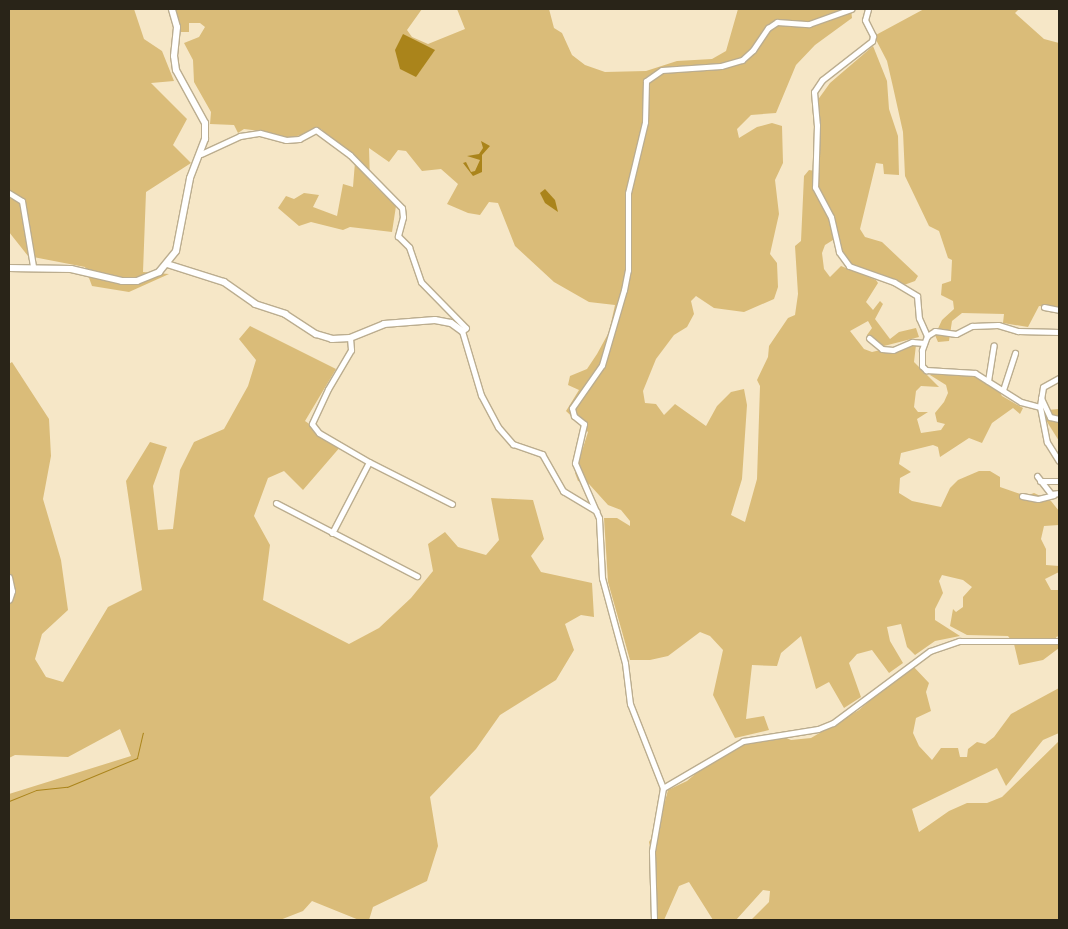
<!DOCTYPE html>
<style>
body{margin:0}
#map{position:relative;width:1068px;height:929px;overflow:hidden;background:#f6e7c7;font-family:"Asap Condensed",sans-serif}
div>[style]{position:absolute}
.green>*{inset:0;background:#dabc79}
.water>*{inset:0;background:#aa841b}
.stream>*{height:1px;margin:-0.5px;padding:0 0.5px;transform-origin:0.5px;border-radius:0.5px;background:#aa841b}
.roads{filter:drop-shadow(1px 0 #bbad8f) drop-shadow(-1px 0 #bbad8f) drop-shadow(0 1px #bbad8f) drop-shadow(0 -1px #bbad8f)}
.minor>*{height:5px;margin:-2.5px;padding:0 2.5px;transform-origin:2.5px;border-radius:2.5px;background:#fff}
.tertiary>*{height:6px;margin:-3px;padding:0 3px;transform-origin:3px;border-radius:3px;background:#fff}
span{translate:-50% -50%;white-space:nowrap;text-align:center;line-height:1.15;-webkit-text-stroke:4px #fef5e2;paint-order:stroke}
.frame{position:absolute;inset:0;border:10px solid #292418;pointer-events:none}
</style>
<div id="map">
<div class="green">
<i style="clip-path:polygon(9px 9px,134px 9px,144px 39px,162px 51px,174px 81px,151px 83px,187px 119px,173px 145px,191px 163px,146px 192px,143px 272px,169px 274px,129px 292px,92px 286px,85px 267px,28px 256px,9px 232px)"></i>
<i style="clip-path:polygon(170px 9px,422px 9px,407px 30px,412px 37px,428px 44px,465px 29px,457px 9px,549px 9px,554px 28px,562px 33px,572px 55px,585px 65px,605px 72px,646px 71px,677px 61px,712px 59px,726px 51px,738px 9px,851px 9px,852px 18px,815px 45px,796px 65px,776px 113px,751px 115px,737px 129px,739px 138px,757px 127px,772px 123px,782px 126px,783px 163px,775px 180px,779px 214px,770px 254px,777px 263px,778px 287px,774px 299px,744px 312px,714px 308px,696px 296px,691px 301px,694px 314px,687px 327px,674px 335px,656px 359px,643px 391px,645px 403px,656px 404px,664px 415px,675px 404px,706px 426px,717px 406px,731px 392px,744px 389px,747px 405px,742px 479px,731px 515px,745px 522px,757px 479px,760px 386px,757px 380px,768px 357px,769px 346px,788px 318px,795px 315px,798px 294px,795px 246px,801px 241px,804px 176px,809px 170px,815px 171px,817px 101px,830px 83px,873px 46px,887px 81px,889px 109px,898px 136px,899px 175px,884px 174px,883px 164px,876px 163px,860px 229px,865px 237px,882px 242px,918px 276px,915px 281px,904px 285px,857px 269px,838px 255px,833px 240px,825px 245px,822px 253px,824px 269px,830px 277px,841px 266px,876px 280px,878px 283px,866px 302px,873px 310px,880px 301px,883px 304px,875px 319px,890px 339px,899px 332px,916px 328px,919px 337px,884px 346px,869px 341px,867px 335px,872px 328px,868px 321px,850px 331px,864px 349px,872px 352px,910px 343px,916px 345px,914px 362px,939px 387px,921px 386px,916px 391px,914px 407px,918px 412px,928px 412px,917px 419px,921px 433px,941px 430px,945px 424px,937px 422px,935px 413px,944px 402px,948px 393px,946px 385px,930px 375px,938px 369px,976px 374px,994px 383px,1002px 396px,1023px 408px,1020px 414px,1013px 408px,992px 423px,982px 443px,969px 438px,940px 457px,938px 447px,933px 445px,901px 453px,899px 464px,911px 472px,900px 478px,899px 493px,912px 501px,941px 507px,950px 488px,958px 480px,979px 471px,990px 471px,1000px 477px,1000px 487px,1026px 496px,1034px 493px,1051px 501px,1059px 511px,1059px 525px,1044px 526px,1041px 539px,1046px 549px,1046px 565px,1059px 566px,1059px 572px,1045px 579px,1051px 590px,1059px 590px,1059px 636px,1056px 637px,1059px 648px,1043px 660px,1019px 665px,1014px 644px,1008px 636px,967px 635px,950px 626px,953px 609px,956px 612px,963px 607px,963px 597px,972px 587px,963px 580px,942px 575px,939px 581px,943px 593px,935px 609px,935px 620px,960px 636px,935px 641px,915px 655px,907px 647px,901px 624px,887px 627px,890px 641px,903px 663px,889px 673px,872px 650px,857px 654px,849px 663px,861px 697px,844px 708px,829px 682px,816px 689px,801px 636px,781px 653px,777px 666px,752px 665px,746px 719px,764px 716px,769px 730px,735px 738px,713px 695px,723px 650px,710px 636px,700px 632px,668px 656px,650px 660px,630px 660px,608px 582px,604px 518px,617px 518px,630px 526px,630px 521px,621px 510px,608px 505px,589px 484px,578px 481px,575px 473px,588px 432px,566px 411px,579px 390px,568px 385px,570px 376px,587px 369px,597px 354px,609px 332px,615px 305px,589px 302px,554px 282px,515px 246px,498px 203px,489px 202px,480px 215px,468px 213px,447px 204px,458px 184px,441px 169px,422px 171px,406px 151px,398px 150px,389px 162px,369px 148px,370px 181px,396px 206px,392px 232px,350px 227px,343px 230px,311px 222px,299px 226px,278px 208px,286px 196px,294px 199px,304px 193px,319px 195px,313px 207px,337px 216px,343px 184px,353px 187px,355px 162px,321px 129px,287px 139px,259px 131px,244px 129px,238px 133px,234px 125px,210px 124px,211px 112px,194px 82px,193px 60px,184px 43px,199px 37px,205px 27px,200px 23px,189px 23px,189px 32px,176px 32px)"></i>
<i style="clip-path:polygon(924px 9px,1019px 9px,1015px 13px,1044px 39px,1059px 43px,1059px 308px,1039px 306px,1028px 327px,1003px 323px,1004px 314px,962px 313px,952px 321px,949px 341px,938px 342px,935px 335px,942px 320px,954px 309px,953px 301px,941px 295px,942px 284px,951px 281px,952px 260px,948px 258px,939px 231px,929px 226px,905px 176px,903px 132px,893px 87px,887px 61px,874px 36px)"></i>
<i style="clip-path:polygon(250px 326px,336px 369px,305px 421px,341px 446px,303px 490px,284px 471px,268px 478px,254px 516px,270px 545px,263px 600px,349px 644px,379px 628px,411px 598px,433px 571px,428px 544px,445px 532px,458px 547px,486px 555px,499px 540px,491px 498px,533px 500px,544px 539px,531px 556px,541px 572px,592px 583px,594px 617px,581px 615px,565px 624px,574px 650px,556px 680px,500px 715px,476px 749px,430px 797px,438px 846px,427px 881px,373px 907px,369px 920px,359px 920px,312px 901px,303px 911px,280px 920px,9px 920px,9px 794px,131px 756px,120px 729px,68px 757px,15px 755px,9px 758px,9px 364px,12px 362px,49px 419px,51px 456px,43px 499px,61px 560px,68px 610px,42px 634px,35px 659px,46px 677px,63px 682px,108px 607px,142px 590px,126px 481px,150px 442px,167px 447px,153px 486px,158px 530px,173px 529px,180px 470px,194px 442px,224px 429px,248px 386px,256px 360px,239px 339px)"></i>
<i style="clip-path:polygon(1059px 409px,1059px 441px,1044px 417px,1047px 410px)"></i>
<i style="clip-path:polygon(911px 664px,929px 683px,926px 692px,931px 711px,916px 718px,913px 733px,919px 746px,932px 760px,941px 748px,958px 748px,960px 757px,967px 757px,968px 749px,977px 742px,985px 744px,994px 737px,1011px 714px,1059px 688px,1059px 733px,1043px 740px,1006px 786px,997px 768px,912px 809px,919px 832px,949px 811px,967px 803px,987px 803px,1002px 797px,1059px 741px,1059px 920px,751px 920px,769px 902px,770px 891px,763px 890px,736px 920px,713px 920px,689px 882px,679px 886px,664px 920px,651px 920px,656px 877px,649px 842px,658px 827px,668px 790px,687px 781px,713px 759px,744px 743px,782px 736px,791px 740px,811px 738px,859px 710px)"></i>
</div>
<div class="water">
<i style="clip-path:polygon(403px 34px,435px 50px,416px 77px,400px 69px,395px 50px)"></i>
<i style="clip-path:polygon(481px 141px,490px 146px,482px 155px,482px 172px,473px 176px,463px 163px,466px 162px,471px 172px,475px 171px,480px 160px,467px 156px,479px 154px,483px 148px)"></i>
<i style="clip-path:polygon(545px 189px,555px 200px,558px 212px,545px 203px,540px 193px)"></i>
</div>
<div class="stream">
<i style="left:9px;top:801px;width:29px;rotate:-22deg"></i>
<i style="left:36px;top:790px;width:31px;rotate:-6deg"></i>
<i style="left:67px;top:787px;width:76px;rotate:-22.5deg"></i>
<i style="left:137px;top:758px;width:26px;rotate:-77deg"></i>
</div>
<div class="roads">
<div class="minor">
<i style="left:868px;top:9px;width:11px;rotate:105deg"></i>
<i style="left:865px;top:20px;width:18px;rotate:63deg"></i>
<i style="left:873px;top:36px;width:5px;rotate:101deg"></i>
<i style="left:872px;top:41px;width:63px;rotate:142deg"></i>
<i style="left:822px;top:80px;width:14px;rotate:124deg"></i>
<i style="left:814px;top:92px;width:33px;rotate:85deg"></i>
<i style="left:817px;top:125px;width:62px;rotate:91.8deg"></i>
<i style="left:815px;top:187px;width:34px;rotate:62deg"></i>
<i style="left:831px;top:217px;width:36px;rotate:77deg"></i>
<i style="left:839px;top:252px;width:17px;rotate:54deg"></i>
<i style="left:849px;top:266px;width:48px;rotate:19.6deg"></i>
<i style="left:894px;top:282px;width:27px;rotate:31deg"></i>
<i style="left:917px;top:296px;width:22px;rotate:85deg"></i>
<i style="left:919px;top:318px;width:20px;rotate:66deg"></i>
<i style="left:927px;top:336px;width:15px;rotate:110deg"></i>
<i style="left:922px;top:350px;width:16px;rotate:90deg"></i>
<i style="left:922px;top:366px;width:6px;rotate:45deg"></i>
<i style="left:926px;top:370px;width:49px;rotate:3.5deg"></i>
<i style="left:975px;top:373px;width:54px;rotate:32.2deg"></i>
<i style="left:1021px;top:402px;width:20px;rotate:15deg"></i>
<i style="left:201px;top:154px;width:43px;rotate:-24.8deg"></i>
<i style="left:240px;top:136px;width:20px;rotate:-9deg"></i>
<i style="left:260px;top:133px;width:27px;rotate:15deg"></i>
<i style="left:286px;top:140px;width:13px;rotate:-4deg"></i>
<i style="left:299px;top:139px;width:19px;rotate:-28deg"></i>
<i style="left:316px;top:130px;width:42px;rotate:36.3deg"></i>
<i style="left:350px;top:155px;width:74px;rotate:45.5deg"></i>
<i style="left:402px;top:208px;width:9px;rotate:84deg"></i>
<i style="left:403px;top:217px;width:20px;rotate:105deg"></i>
<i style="left:398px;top:236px;width:16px;rotate:45deg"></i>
<i style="left:409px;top:247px;width:37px;rotate:71deg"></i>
<i style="left:421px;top:282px;width:64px;rotate:45.6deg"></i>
<i style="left:466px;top:328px;width:5px;rotate:143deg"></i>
<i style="left:462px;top:331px;width:67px;rotate:73.5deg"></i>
<i style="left:481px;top:395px;width:36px;rotate:62deg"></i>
<i style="left:498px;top:427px;width:23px;rotate:49deg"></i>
<i style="left:513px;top:444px;width:31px;rotate:19deg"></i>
<i style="left:542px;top:454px;width:43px;rotate:60.4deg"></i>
<i style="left:563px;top:491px;width:39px;rotate:31deg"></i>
<i style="left:9px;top:193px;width:15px;rotate:32deg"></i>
<i style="left:22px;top:201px;width:66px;rotate:80.4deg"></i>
<i style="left:1044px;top:307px;width:15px;rotate:11deg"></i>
<i style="left:927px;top:336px;width:9px;rotate:-32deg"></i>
<i style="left:935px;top:331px;width:21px;rotate:8deg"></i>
<i style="left:956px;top:334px;width:18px;rotate:-27deg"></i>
<i style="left:972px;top:326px;width:26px;rotate:-2deg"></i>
<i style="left:998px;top:325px;width:21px;rotate:17deg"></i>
<i style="left:1018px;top:331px;width:41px;rotate:1.4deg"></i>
<i style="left:350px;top:338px;width:12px;rotate:85deg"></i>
<i style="left:351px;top:350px;width:45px;rotate:120.5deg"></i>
<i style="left:328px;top:389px;width:38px;rotate:115deg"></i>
<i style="left:312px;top:424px;width:11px;rotate:52deg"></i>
<i style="left:319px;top:433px;width:58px;rotate:30.1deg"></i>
<i style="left:369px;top:462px;width:93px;rotate:26.8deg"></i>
<i style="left:869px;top:338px;width:17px;rotate:40deg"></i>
<i style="left:882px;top:349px;width:11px;rotate:5deg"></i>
<i style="left:893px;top:350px;width:21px;rotate:-23deg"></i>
<i style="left:912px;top:342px;width:12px;rotate:5deg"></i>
<i style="left:1059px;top:378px;width:18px;rotate:151deg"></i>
<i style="left:1043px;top:387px;width:20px;rotate:99deg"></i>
<i style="left:1040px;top:407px;width:36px;rotate:79deg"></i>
<i style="left:1047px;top:442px;width:22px;rotate:58deg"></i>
<i style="left:988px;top:381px;width:36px;rotate:-81deg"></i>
<i style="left:1003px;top:390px;width:39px;rotate:-72deg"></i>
<i style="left:1041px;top:398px;width:21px;rotate:65deg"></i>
<i style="left:1050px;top:417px;width:9px;rotate:13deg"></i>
<i style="left:1037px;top:476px;width:23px;rotate:52deg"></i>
<i style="left:1051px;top:494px;width:8px;rotate:-7deg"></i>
<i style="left:1040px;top:481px;width:19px"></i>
<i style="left:1022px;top:496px;width:16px;rotate:11deg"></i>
<i style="left:1038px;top:499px;width:16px;rotate:-14deg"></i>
<i style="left:276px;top:503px;width:159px;rotate:27.4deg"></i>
<i style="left:332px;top:533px;width:80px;rotate:-62.5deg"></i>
<i style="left:9px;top:577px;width:14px;rotate:78deg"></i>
<i style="left:12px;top:591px;width:9px;rotate:108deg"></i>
<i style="left:663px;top:788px;width:93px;rotate:-30.4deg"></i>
<i style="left:743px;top:741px;width:76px;rotate:-9.1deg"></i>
<i style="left:818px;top:729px;width:16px;rotate:-22deg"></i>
<i style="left:833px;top:723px;width:121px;rotate:-36.6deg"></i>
<i style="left:930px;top:651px;width:31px;rotate:-19deg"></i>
<i style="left:959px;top:641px;width:100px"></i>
<i style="left:654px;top:920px;width:69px;rotate:-91.7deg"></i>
<i style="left:652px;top:851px;width:64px;rotate:-80.1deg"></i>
<i style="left:663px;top:788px;width:90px;rotate:-111.4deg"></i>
<i style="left:630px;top:704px;width:41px;rotate:-97deg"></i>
<i style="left:625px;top:663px;width:88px;rotate:-105.1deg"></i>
<i style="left:602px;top:578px;width:60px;rotate:-92.9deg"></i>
<i style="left:599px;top:518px;width:60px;rotate:-113.6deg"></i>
<i style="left:575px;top:463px;width:40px;rotate:-77deg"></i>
<i style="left:584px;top:424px;width:13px;rotate:-141deg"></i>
<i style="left:574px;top:416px;width:8px;rotate:-104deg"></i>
<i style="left:572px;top:408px;width:52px;rotate:-55.1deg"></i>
<i style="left:602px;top:365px;width:78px;rotate:-73.7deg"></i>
<i style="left:624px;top:290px;width:20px;rotate:-79deg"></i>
<i style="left:628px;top:270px;width:77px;rotate:-90deg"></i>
<i style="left:628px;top:193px;width:73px;rotate:-76.5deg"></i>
<i style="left:645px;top:122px;width:41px;rotate:-88.6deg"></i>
<i style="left:646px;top:81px;width:19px;rotate:-35deg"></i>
<i style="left:662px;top:70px;width:59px;rotate:-3.9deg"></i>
<i style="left:721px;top:66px;width:22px;rotate:-16deg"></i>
<i style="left:742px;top:60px;width:15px;rotate:-42deg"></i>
<i style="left:753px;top:50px;width:27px;rotate:-56deg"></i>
<i style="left:768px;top:28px;width:11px;rotate:-34deg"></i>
<i style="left:777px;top:22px;width:32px;rotate:4deg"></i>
<i style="left:809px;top:24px;width:45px;rotate:-19.7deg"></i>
</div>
<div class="tertiary">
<i style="left:167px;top:264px;width:60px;rotate:17.5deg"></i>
<i style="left:224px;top:282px;width:38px;rotate:35deg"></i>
<i style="left:255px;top:304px;width:32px;rotate:18deg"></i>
<i style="left:285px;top:314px;width:37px;rotate:33deg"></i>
<i style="left:316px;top:334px;width:17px;rotate:17deg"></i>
<i style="left:332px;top:339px;width:18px;rotate:-3deg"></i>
<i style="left:350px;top:338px;width:37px;rotate:-22deg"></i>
<i style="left:384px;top:324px;width:51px;rotate:-4.5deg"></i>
<i style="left:435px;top:320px;width:16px;rotate:11deg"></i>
<i style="left:451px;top:323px;width:14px;rotate:36deg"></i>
<i style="left:9px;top:268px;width:62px;rotate:0.9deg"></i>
<i style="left:71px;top:269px;width:52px;rotate:13.2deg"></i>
<i style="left:122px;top:281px;width:15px"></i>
<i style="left:137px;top:281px;width:24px;rotate:-22deg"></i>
<i style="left:159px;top:272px;width:27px;rotate:-51deg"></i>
<i style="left:176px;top:251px;width:74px;rotate:-79.1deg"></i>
<i style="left:190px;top:178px;width:42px;rotate:-69deg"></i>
<i style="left:205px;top:139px;width:16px;rotate:-90deg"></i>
<i style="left:205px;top:123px;width:60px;rotate:-118.7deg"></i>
<i style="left:176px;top:70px;width:14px;rotate:-98deg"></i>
<i style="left:174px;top:56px;width:29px;rotate:-84deg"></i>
<i style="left:177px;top:27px;width:19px;rotate:-106deg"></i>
</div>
</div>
<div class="frame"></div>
</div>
